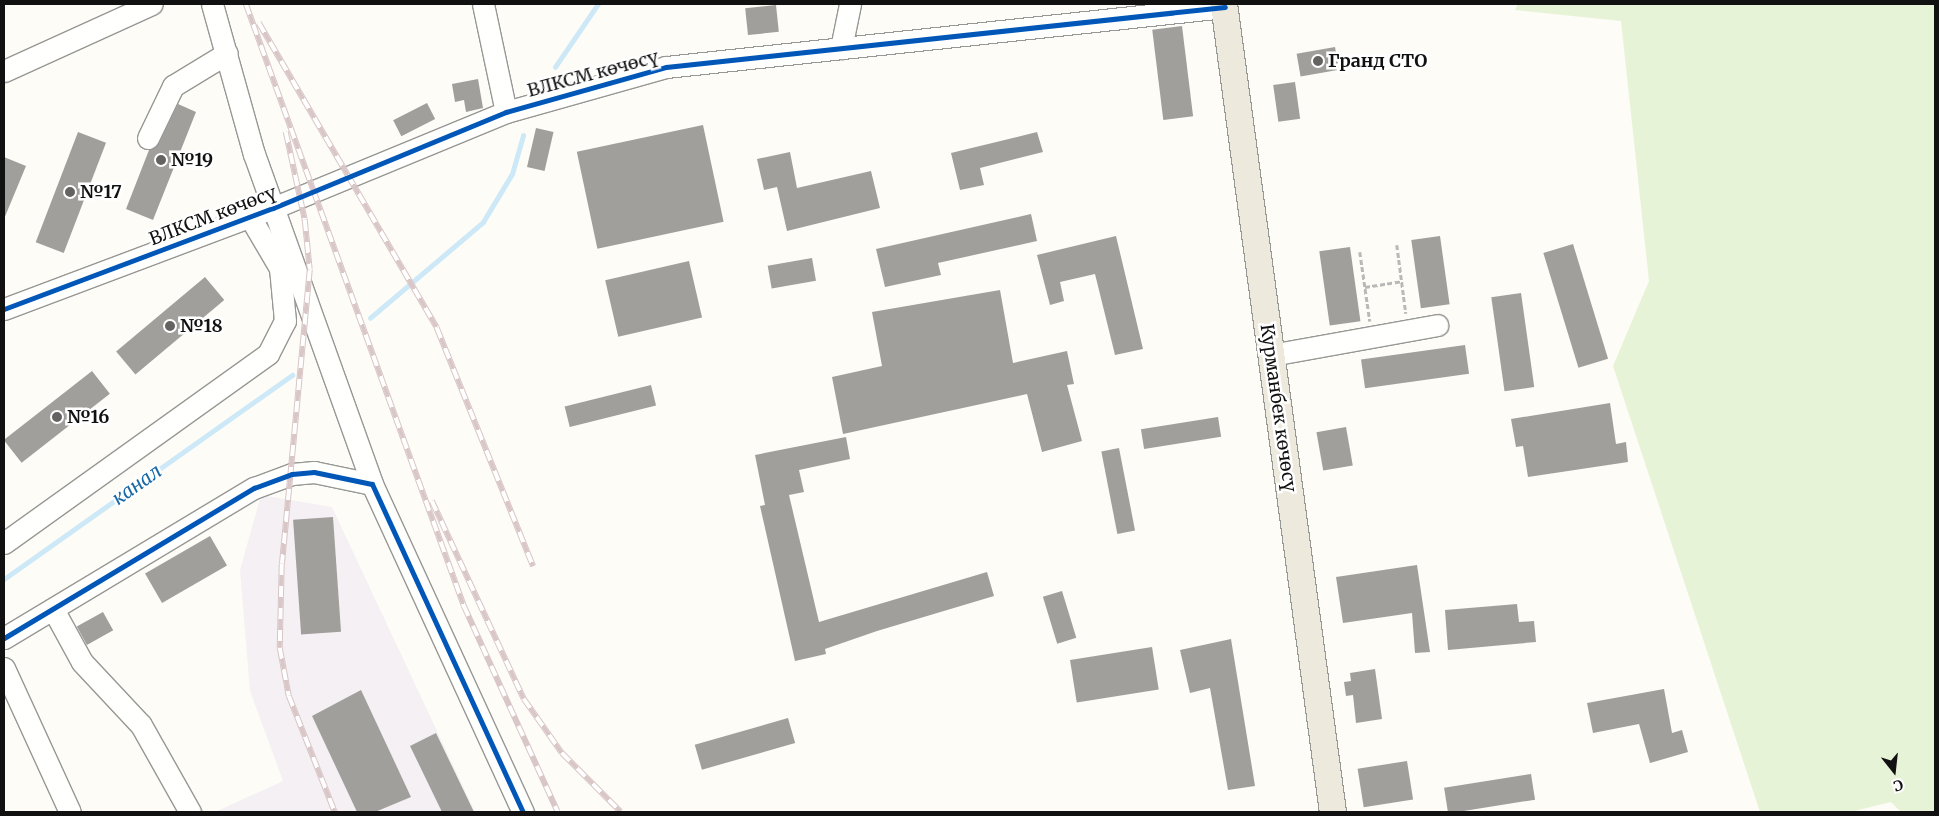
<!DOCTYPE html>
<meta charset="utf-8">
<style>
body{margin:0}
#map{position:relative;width:1939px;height:816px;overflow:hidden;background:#fdfcf7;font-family:Merriweather,serif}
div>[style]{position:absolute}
.industrial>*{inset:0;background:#f5f0f3}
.green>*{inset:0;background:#e7f3d7}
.stream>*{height:4.5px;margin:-2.25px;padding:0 2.25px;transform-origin:2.25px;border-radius:2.25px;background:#cde8f7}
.building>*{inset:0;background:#a19f9c;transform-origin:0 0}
.path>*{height:2.5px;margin-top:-1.25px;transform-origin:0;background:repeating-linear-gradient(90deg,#b9b9b8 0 5px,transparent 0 7.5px)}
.roads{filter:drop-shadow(1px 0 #979795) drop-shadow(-1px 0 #979795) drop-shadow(0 1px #979795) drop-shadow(0 -1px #979795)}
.minor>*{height:21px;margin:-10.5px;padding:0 10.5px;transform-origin:10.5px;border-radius:10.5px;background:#fffffe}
.major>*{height:26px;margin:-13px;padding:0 13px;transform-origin:13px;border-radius:13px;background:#ede9dc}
.rail>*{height:5.5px;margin-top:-2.75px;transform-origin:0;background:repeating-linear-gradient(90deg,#fff 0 11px,#d9c6c7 0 22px);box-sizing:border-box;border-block:1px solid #d9c6c7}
.cycleway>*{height:5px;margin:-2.5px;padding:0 2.5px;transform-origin:2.5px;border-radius:2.5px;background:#0057b8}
.dots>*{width:14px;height:14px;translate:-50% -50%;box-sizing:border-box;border:2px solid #fff;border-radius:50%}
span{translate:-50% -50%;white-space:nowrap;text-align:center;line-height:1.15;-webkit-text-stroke:5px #fff;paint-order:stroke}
.poi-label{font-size:18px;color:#111;font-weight:700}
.left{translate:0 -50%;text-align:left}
.street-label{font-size:18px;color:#111}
.water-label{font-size:19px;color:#1768a6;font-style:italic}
.frame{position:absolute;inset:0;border:5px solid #111;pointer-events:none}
.north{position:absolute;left:1869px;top:746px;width:50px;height:50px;-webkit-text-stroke:4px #fff;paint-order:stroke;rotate:164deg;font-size:14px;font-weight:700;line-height:20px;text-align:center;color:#111}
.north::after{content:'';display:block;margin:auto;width:18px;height:22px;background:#111;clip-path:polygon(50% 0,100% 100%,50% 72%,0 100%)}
</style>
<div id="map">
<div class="industrial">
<i style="clip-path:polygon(261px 495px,332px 507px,475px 812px,215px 812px,283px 781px,250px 691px,240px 570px)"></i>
</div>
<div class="green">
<i style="clip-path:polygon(1518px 4px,1935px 4px,1935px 812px,1901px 812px,1891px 802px,1850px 812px,1760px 812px,1613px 366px,1649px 281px,1621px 21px,1515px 10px)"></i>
</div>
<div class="stream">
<i style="left:555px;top:67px;width:76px;rotate:-55.7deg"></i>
<i style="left:370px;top:318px;width:148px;rotate:-40.3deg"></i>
<i style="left:483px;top:222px;width:56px;rotate:-58.9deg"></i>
<i style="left:512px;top:174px;width:40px;rotate:-74deg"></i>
<i style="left:4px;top:579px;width:353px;rotate:-35.3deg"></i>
</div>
<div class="building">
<i style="left:776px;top:5px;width:27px;height:31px;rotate:84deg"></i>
<i style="left:1182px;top:26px;width:91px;height:30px;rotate:83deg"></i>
<i style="left:1335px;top:47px;width:23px;height:39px;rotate:80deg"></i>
<i style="clip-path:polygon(478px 79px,483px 108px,466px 112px,464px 100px,455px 102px,452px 84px)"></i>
<i style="left:1295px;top:82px;width:37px;height:22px;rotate:82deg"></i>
<i style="left:427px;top:103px;width:18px;height:38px;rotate:63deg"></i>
<i style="clip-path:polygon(178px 104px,196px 112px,153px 220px,126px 209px,149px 150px,159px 143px)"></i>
<i style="left:703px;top:125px;width:99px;height:129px;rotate:78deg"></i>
<i style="left:536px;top:128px;width:18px;height:40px;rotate:13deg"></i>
<i style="left:78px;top:132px;width:30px;height:118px;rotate:21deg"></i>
<i style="clip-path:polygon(1037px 132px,1043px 152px,980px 168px,984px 185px,960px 190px,951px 153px)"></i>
<i style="clip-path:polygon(790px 152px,797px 188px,871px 171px,880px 208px,787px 231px,777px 187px,764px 190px,757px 159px)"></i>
<i style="clip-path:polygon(4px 157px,26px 166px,4px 219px)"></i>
<i style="clip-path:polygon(1031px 214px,1037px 241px,938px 263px,941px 275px,885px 287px,876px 249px)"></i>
<i style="clip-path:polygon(1116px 236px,1143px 349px,1115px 355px,1095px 274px,1060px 282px,1064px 301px,1050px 305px,1037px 255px)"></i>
<i style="left:1440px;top:236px;width:69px;height:29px;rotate:82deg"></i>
<i style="left:1573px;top:244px;width:120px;height:31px;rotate:73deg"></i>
<i style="left:1350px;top:247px;width:75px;height:31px;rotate:82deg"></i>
<i style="left:812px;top:258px;width:23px;height:45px;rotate:80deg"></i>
<i style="left:689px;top:261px;width:58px;height:86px;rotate:77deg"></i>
<i style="left:205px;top:277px;width:30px;height:116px;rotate:50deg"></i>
<i style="clip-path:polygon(1000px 290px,1013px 363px,1067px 351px,1074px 384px,1067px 385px,1082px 441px,1042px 452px,1027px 394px,843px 434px,832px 377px,882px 366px,872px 312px)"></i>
<i style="left:1521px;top:293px;width:95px;height:30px;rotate:82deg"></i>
<i style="left:1465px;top:345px;width:29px;height:105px;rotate:82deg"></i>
<i style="left:92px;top:371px;width:29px;height:112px;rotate:52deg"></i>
<i style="left:651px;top:385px;width:21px;height:89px;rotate:76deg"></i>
<i style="clip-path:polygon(1610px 403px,1616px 444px,1626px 442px,1628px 462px,1528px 477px,1523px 446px,1516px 447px,1511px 419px)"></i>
<i style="left:1218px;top:417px;width:20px;height:78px;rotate:81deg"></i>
<i style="left:1346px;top:427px;width:39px;height:30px;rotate:80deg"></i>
<i style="clip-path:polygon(846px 437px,850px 459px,799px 470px,804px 492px,789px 495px,819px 622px,987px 572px,994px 596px,877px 631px,825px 649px,826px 654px,795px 661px,760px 506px,765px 505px,755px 455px)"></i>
<i style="left:1119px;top:448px;width:84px;height:18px;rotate:79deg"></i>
<i style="left:333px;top:517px;width:115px;height:40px;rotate:86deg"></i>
<i style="left:210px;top:536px;width:34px;height:75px;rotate:60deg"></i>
<i style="clip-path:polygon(1417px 565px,1430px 652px,1415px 653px,1412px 613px,1343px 623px,1336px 577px)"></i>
<i style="left:1062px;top:591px;width:49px;height:20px;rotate:73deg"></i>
<i style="clip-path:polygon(1517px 604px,1519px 622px,1534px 621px,1536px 642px,1448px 650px,1445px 610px)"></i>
<i style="left:103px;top:612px;width:21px;height:30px;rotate:61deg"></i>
<i style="clip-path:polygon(1231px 639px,1255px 786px,1228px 790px,1210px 688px,1190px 693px,1180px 650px)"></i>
<i style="left:1152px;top:647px;width:43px;height:83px;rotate:81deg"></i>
<i style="clip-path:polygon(1375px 669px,1382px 719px,1356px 723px,1353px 695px,1346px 696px,1344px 682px,1351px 681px,1350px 673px)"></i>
<i style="clip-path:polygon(1664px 689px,1672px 733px,1682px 730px,1688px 752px,1650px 763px,1639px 724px,1593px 733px,1587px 703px)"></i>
<i style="clip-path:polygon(361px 690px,411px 797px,375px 812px,357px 812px,312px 716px)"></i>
<i style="left:788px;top:718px;width:26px;height:97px;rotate:74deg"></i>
<i style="clip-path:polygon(436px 733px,474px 812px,442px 812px,410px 746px)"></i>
<i style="left:1407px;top:761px;width:39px;height:50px;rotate:81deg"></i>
<i style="left:1531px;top:774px;width:26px;height:88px;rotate:81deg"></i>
</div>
<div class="path">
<i style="left:1397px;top:245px;width:69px;rotate:82.5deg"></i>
<i style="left:1360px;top:252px;width:70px;rotate:81.8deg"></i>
<i style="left:1365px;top:287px;width:37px;rotate:-9deg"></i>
</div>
<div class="roads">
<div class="minor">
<i style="left:212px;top:4px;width:156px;rotate:74.4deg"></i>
<i style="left:254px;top:154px;width:350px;rotate:70.3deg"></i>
<i style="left:483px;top:4px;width:110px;rotate:78deg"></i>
<i style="left:841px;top:48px;width:45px;rotate:-78.4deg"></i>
<i style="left:4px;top:71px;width:162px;rotate:-24.4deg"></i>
<i style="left:148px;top:138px;width:58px;rotate:-64.3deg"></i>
<i style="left:173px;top:86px;width:63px;rotate:-31.4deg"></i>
<i style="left:4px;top:309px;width:287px;rotate:-20.6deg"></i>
<i style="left:273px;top:208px;width:252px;rotate:-22.4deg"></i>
<i style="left:506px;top:112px;width:166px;rotate:-15.7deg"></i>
<i style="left:666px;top:67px;width:562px;rotate:-6.13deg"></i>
<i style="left:1271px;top:355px;width:169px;rotate:-10.2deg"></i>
<i style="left:4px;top:543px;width:325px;rotate:-35.6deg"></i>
<i style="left:268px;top:354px;width:37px;rotate:-63deg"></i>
<i style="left:285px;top:321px;width:53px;rotate:-95.4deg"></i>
<i style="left:280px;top:268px;width:59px;rotate:-120.5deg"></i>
<i style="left:53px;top:609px;width:60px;rotate:61.3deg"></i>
<i style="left:82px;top:662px;width:86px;rotate:46.9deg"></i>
<i style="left:141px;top:725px;width:100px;rotate:60.6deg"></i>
<i style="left:4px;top:638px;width:292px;rotate:-31deg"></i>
<i style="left:254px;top:488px;width:40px;rotate:-20.2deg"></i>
<i style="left:292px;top:474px;width:22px;rotate:-5deg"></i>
<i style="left:314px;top:472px;width:59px;rotate:11.7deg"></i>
<i style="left:372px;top:484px;width:361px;rotate:65.3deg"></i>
<i style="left:4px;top:668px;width:158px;rotate:65.4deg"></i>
</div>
<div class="major">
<i style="left:1224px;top:4px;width:815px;rotate:82.32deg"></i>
</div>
</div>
<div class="rail">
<i style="left:246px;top:4px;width:640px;rotate:70.09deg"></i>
<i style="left:464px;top:606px;width:226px;rotate:65.5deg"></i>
<i style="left:259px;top:23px;width:353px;rotate:59.7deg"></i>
<i style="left:437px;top:328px;width:257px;rotate:68deg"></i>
<i style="left:286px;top:132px;width:90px;rotate:77.8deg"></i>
<i style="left:305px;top:220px;width:50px;rotate:84.3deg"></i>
<i style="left:310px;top:270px;width:295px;rotate:95.4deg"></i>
<i style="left:282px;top:564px;width:84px;rotate:91.4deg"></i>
<i style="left:280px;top:648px;width:49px;rotate:79.4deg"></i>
<i style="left:289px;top:696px;width:125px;rotate:68.4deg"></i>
<i style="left:432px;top:501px;width:218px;rotate:65.1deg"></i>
<i style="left:524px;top:699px;width:66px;rotate:54.9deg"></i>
<i style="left:562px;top:753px;width:83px;rotate:45deg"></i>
</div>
<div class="cycleway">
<i style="left:4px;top:309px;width:287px;rotate:-20.6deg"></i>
<i style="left:273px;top:208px;width:252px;rotate:-22.4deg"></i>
<i style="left:506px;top:112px;width:166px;rotate:-15.7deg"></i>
<i style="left:666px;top:67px;width:562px;rotate:-6.13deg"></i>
<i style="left:4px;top:638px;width:292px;rotate:-31deg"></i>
<i style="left:254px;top:488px;width:40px;rotate:-20.2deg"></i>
<i style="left:292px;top:474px;width:22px;rotate:-5deg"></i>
<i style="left:314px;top:472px;width:59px;rotate:11.7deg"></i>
<i style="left:372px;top:484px;width:361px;rotate:65.3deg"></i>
</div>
<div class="dots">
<i style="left:1318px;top:61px;background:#646362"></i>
<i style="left:161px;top:160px;background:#646362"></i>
<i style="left:70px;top:192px;background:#646362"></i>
<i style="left:170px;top:326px;background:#646362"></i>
<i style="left:57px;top:417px;background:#646362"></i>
</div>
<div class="poi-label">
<span class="left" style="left:1328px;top:61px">Гранд СТО</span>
<span class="left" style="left:171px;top:160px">№19</span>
<span class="left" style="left:80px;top:192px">№17</span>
<span class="left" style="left:180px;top:326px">№18</span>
<span class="left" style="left:67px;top:417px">№16</span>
</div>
<div class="street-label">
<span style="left:593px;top:74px;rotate:-15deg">ВЛКСМ көчөсү</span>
<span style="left:213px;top:216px;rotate:-21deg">ВЛКСМ көчөсү</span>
<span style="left:1278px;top:408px;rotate:82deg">Курманбек көчөсү</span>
</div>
<div class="water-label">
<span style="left:137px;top:485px;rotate:-35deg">канал</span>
</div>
<div class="frame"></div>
<div class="north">С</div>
</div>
